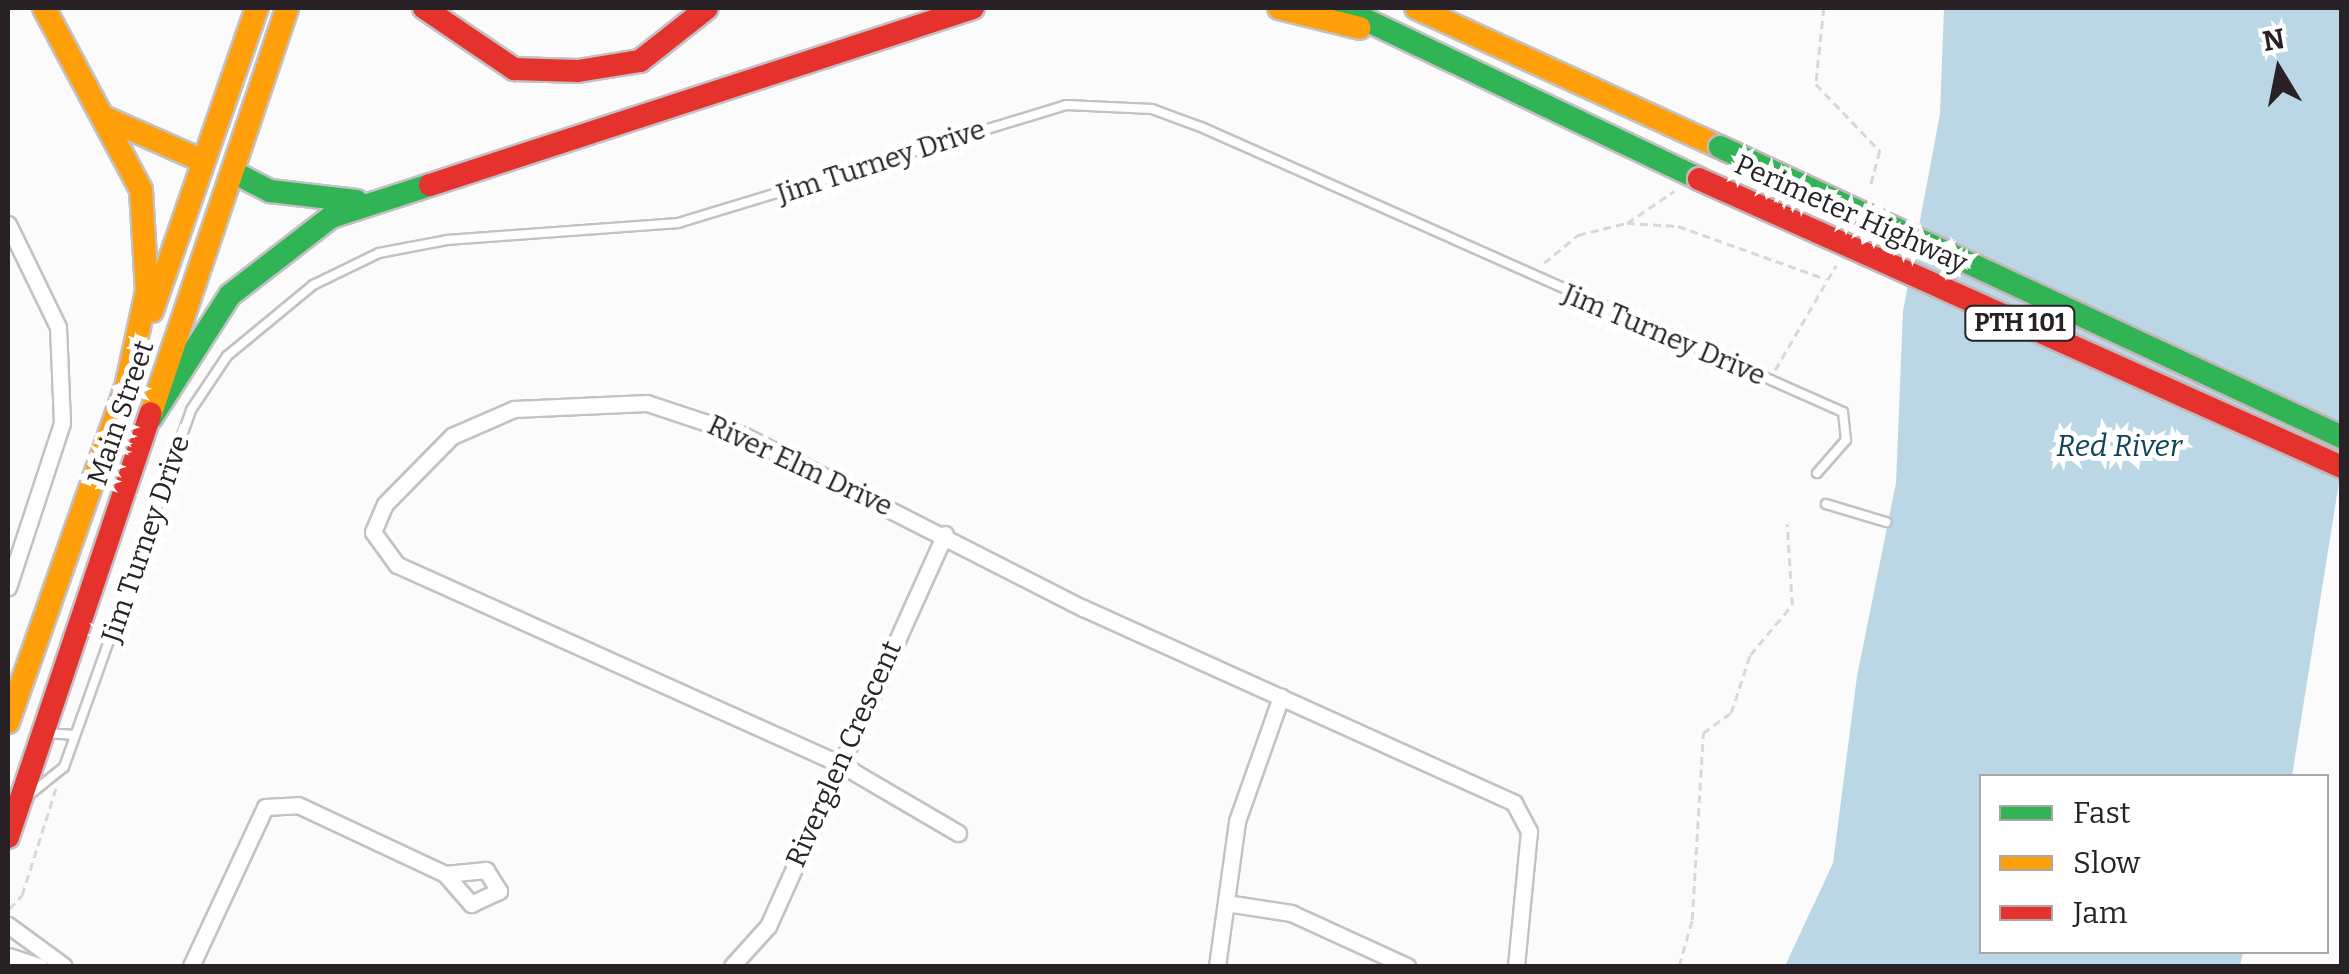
<!DOCTYPE html>
<style>
body{margin:0}
#map{position:relative;width:2349px;height:974px;overflow:hidden;background:#fcfbfc;font-family:Bitter,serif}
div>[style]{position:absolute}
.water>*{inset:0;background:#bbd7e5}
.path>*{height:2.5px;margin-top:-1.25px;transform-origin:0;background:repeating-linear-gradient(90deg,#d8d8d8 0 8px,transparent 0 13px)}
.roads{filter:drop-shadow(2px 0 #c4c1c4) drop-shadow(-2px 0 #c4c1c4) drop-shadow(0 2px #c4c1c4) drop-shadow(0 -2px #c4c1c4)}
.lane>*{height:8px;margin:-4px;padding:0 4px;transform-origin:4px;border-radius:4px;background:#fffeff}
.street>*{height:15px;margin:-7.5px;padding:0 7.5px;transform-origin:7.5px;border-radius:7.5px;background:#fffeff}
.fast>*{height:22px;margin:-11px;padding:0 11px;transform-origin:11px;border-radius:11px;background:#30b455}
.slow>*{height:22px;margin:-11px;padding:0 11px;transform-origin:11px;border-radius:11px;background:#ff9f0a}
.jam>*{height:22px;margin:-11px;padding:0 11px;transform-origin:11px;border-radius:11px;background:#e5322d}
.bridges{filter:drop-shadow(2px 0 #c4b5b9) drop-shadow(-2px 0 #c4b5b9) drop-shadow(0 2px #c4b5b9) drop-shadow(0 -2px #c4b5b9)}
.fast-bridge>*{height:22px;margin:-11px;padding:0 11px;transform-origin:11px;border-radius:11px;background:#30b455}
.jam-bridge>*{height:22px;margin:-11px;padding:0 11px;transform-origin:11px;border-radius:11px;background:#e5322d}
span{translate:-50% -50%;white-space:nowrap;text-align:center;line-height:1.15;-webkit-text-stroke:10px #fff;paint-order:stroke}
.shield-label span{padding:2px 8px;background:#fff;border:2px solid;border-radius:8px;-webkit-text-stroke-width:0}
.shield-label{font-size:25px;color:#282227;font-weight:700}
.street-label{font-size:28px;color:#282227}
.water-label{font-size:30px;color:#0e4359;font-style:italic}
.frame{position:absolute;inset:0;border:10px solid #282227;pointer-events:none}
.legend{position:absolute;left:1979px;top:774px;width:350px;height:180px;box-sizing:border-box;background:#fff;border:2px solid #a9a7a9;margin:0;padding:12px 18px;list-style:none;font-size:30px;color:#282227}
.legend li{display:flex;align-items:center;gap:20px;height:50px}
.legend b{width:50px;border:2px solid #a9a7a9}
.north{position:absolute;left:2229px;top:20px;width:100px;height:100px;-webkit-text-stroke:8px #fff;paint-order:stroke;rotate:350deg;font-size:28px;font-weight:700;line-height:40px;text-align:center;color:#282227}
.north::after{content:'';display:block;margin:auto;width:35px;height:45px;background:#282227;clip-path:polygon(50% 0,100% 100%,50% 72%,0 100%)}
</style>
<div id="map">
<div class="water">
<i style="clip-path:polygon(1944px 8px,2341px 8px,2341px 470px,2292px 776px,1982px 776px,1982px 952px,2243px 952px,2240px 966px,1785px 966px,1833px 863px,1857px 676px,1896px 483px,1903px 311px,1940px 114px)"></i>
</div>
<div class="path">
<i style="left:1824px;top:8px;width:76px;rotate:96deg"></i>
<i style="left:1816px;top:84px;width:93px;rotate:46.3deg"></i>
<i style="left:1880px;top:151px;width:39px;rotate:105deg"></i>
<i style="left:1627px;top:223px;width:51px;rotate:3.4deg"></i>
<i style="left:1678px;top:226px;width:157px;rotate:19.7deg"></i>
<i style="left:1544px;top:263px;width:44px;rotate:-39.5deg"></i>
<i style="left:1578px;top:235px;width:50px;rotate:-13.8deg"></i>
<i style="left:1627px;top:223px;width:57px;rotate:-34.2deg"></i>
<i style="left:1775px;top:370px;width:121px;rotate:-59.8deg"></i>
<i style="left:9px;top:909px;width:19px;rotate:-47deg"></i>
<i style="left:22px;top:895px;width:112px;rotate:-72.4deg"></i>
<i style="left:1679px;top:966px;width:48px;rotate:-74.2deg"></i>
<i style="left:1692px;top:920px;width:187px;rotate:-86.6deg"></i>
<i style="left:1703px;top:733px;width:34px;rotate:-36deg"></i>
<i style="left:1731px;top:713px;width:61px;rotate:-71.9deg"></i>
<i style="left:1750px;top:655px;width:65px;rotate:-50deg"></i>
<i style="left:1792px;top:605px;width:81px;rotate:-93.5deg"></i>
</div>
<div class="roads">
<div class="lane">
<i style="left:1826px;top:504px;width:63px;rotate:16.7deg"></i>
<i style="left:46px;top:733px;width:29px;rotate:4deg"></i>
<i style="left:28px;top:796px;width:46px;rotate:-38.9deg"></i>
<i style="left:64px;top:767px;width:379px;rotate:-70.4deg"></i>
<i style="left:191px;top:410px;width:65px;rotate:-56.3deg"></i>
<i style="left:227px;top:356px;width:112px;rotate:-39.5deg"></i>
<i style="left:313px;top:285px;width:73px;rotate:-25.9deg"></i>
<i style="left:379px;top:253px;width:69px;rotate:-10.8deg"></i>
<i style="left:447px;top:240px;width:232px;rotate:-4.2deg"></i>
<i style="left:678px;top:223px;width:406px;rotate:-16.9deg"></i>
<i style="left:1066px;top:105px;width:86px;rotate:2.7deg"></i>
<i style="left:1152px;top:109px;width:52px;rotate:20.2deg"></i>
<i style="left:1201px;top:127px;width:702px;rotate:23.94deg"></i>
<i style="left:1843px;top:412px;width:28px;rotate:84deg"></i>
<i style="left:1846px;top:440px;width:44px;rotate:131.3deg"></i>
</div>
<div class="street">
<i style="left:8px;top:224px;width:114px;rotate:64.1deg"></i>
<i style="left:58px;top:327px;width:96px;rotate:87.6deg"></i>
<i style="left:62px;top:423px;width:173px;rotate:108.2deg"></i>
<i style="left:958px;top:833px;width:139px;rotate:-149.7deg"></i>
<i style="left:838px;top:763px;width:483px;rotate:-155.8deg"></i>
<i style="left:397px;top:565px;width:41px;rotate:-126deg"></i>
<i style="left:373px;top:532px;width:30px;rotate:-67deg"></i>
<i style="left:385px;top:504px;width:95px;rotate:-45.4deg"></i>
<i style="left:452px;top:436px;width:68px;rotate:-23.5deg"></i>
<i style="left:514px;top:409px;width:133px;rotate:-2.6deg"></i>
<i style="left:647px;top:403px;width:101px;rotate:18.4deg"></i>
<i style="left:743px;top:435px;width:381px;rotate:27deg"></i>
<i style="left:1083px;top:608px;width:473px;rotate:24.3deg"></i>
<i style="left:1514px;top:803px;width:32px;rotate:62deg"></i>
<i style="left:1529px;top:831px;width:136px;rotate:95.5deg"></i>
<i style="left:1226px;top:903px;width:66px;rotate:8.7deg"></i>
<i style="left:1291px;top:913px;width:128px;rotate:24.6deg"></i>
<i style="left:8px;top:925px;width:69px;rotate:36.2deg"></i>
<i style="left:8px;top:956px;width:33px;rotate:18deg"></i>
<i style="left:191px;top:966px;width:175px;rotate:-65deg"></i>
<i style="left:265px;top:807px;width:33px;rotate:-3deg"></i>
<i style="left:298px;top:805px;width:162px;rotate:25.1deg"></i>
<i style="left:445px;top:874px;width:40px;rotate:49deg"></i>
<i style="left:471px;top:904px;width:31px;rotate:-25deg"></i>
<i style="left:499px;top:891px;width:25px;rotate:-122deg"></i>
<i style="left:486px;top:870px;width:41px;rotate:174.4deg"></i>
<i style="left:732px;top:966px;width:54px;rotate:-48deg"></i>
<i style="left:768px;top:926px;width:430px;rotate:-65.7deg"></i>
<i style="left:1217px;top:966px;width:146px;rotate:-82.1deg"></i>
<i style="left:1237px;top:821px;width:132px;rotate:-70.5deg"></i>
</div>
<div class="fast">
<i style="left:1341px;top:8px;width:397px;rotate:25.5deg"></i>
<i style="left:233px;top:172px;width:42px;rotate:27.2deg"></i>
<i style="left:270px;top:191px;width:87px;rotate:6.6deg"></i>
<i style="left:151px;top:418px;width:146px;rotate:-57.3deg"></i>
<i style="left:230px;top:295px;width:128px;rotate:-37.7deg"></i>
<i style="left:331px;top:217px;width:104px;rotate:-17.9deg"></i>
</div>
<div class="slow">
<i style="left:44px;top:8px;width:206px;rotate:61.9deg"></i>
<i style="left:141px;top:190px;width:101px;rotate:86.6deg"></i>
<i style="left:147px;top:291px;width:98px;rotate:102.3deg"></i>
<i style="left:1279px;top:8px;width:83px;rotate:13.9deg"></i>
<i style="left:1416px;top:8px;width:334px;rotate:24.6deg"></i>
<i style="left:108px;top:119px;width:104px;rotate:23.9deg"></i>
<i style="left:152px;top:311px;width:321px;rotate:-70.9deg"></i>
<i style="left:151px;top:413px;width:427px;rotate:-71.4deg"></i>
<i style="left:8px;top:722px;width:373px;rotate:-70.6deg"></i>
</div>
<div class="jam">
<i style="left:424px;top:8px;width:109px;rotate:34.1deg"></i>
<i style="left:514px;top:69px;width:64px;rotate:1.8deg"></i>
<i style="left:578px;top:71px;width:63px;rotate:-9.2deg"></i>
<i style="left:640px;top:61px;width:85px;rotate:-38.3deg"></i>
<i style="left:430px;top:185px;width:571px;rotate:-18.05deg"></i>
<i style="left:8px;top:837px;width:447px;rotate:-71.4deg"></i>
</div>
</div>
<div class="bridges">
<div class="fast-bridge">
<i style="left:1720px;top:147px;width:686px;rotate:25deg"></i>
</div>
<div class="jam-bridge">
<i style="left:1699px;top:179px;width:705px;rotate:24.13deg"></i>
</div>
</div>
<div class="shield-label">
<span style="left:2020px;top:323px">PTH 101</span>
</div>
<div class="street-label">
<span style="left:881px;top:162px;rotate:-18deg">Jim Turney Drive</span>
<span style="left:1851px;top:214px;rotate:24deg">Perimeter Highway</span>
<span style="left:1664px;top:335px;rotate:23deg">Jim Turney Drive</span>
<span style="left:121px;top:413px;rotate:-71deg">Main Street</span>
<span style="left:800px;top:466px;rotate:25deg">River Elm Drive</span>
<span style="left:146px;top:539px;rotate:-71deg">Jim Turney Drive</span>
<span style="left:844px;top:754px;rotate:-66deg">Riverglen Crescent</span>
</div>
<div class="water-label">
<span style="left:2119px;top:446px">Red River</span>
</div>
<div class="frame"></div>
<ul class="legend">
<li><b style="height:12px;background:#30b455"></b>Fast</li>
<li><b style="height:12px;background:#ff9f0a"></b>Slow</li>
<li><b style="height:12px;background:#e5322d"></b>Jam</li>
</ul>
<div class="north">N</div>
</div>
